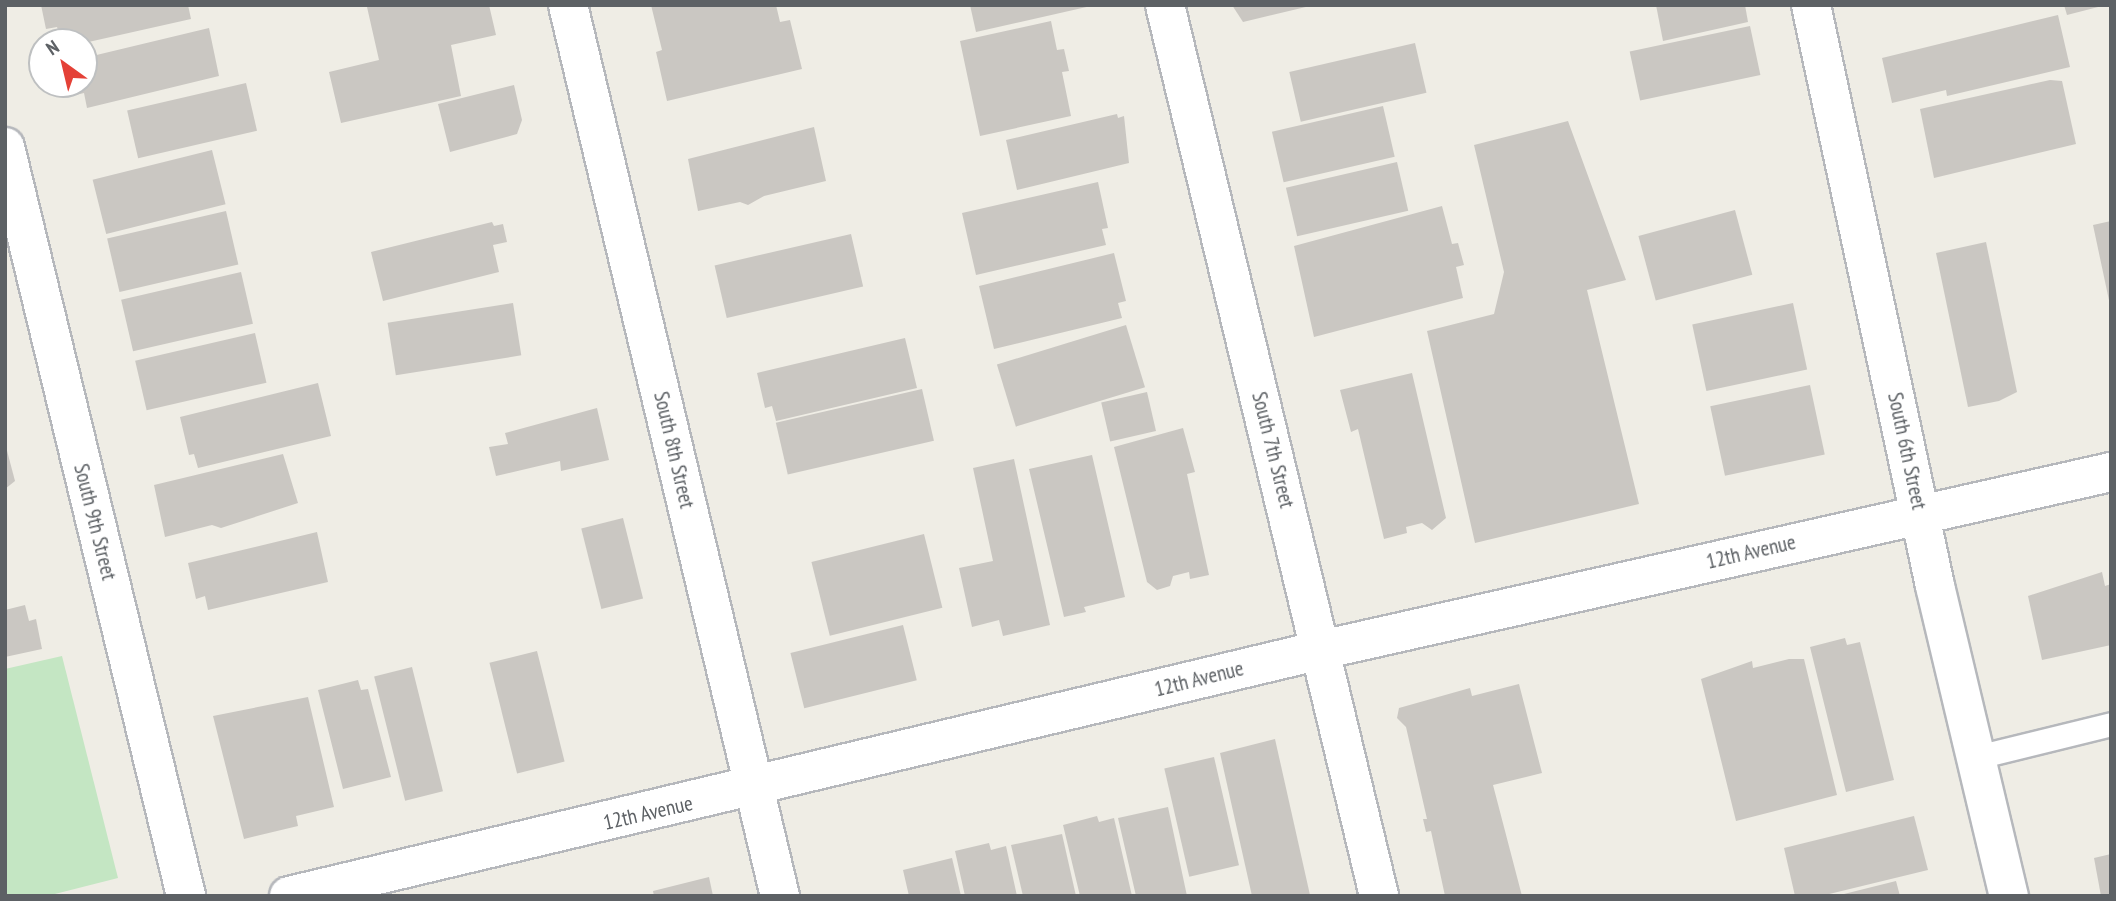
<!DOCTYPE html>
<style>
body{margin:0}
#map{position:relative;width:2116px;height:901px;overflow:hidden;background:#efede5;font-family:"PT Sans Narrow",sans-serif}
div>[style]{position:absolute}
.green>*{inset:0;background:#c4e6c3}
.building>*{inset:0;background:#cac7c2;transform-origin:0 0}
.roads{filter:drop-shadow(2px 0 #b6b8bc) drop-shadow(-2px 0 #b6b8bc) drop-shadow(0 2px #b6b8bc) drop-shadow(0 -2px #b6b8bc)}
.lane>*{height:23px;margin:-11.5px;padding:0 11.5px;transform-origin:11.5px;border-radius:11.5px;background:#fff}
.street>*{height:38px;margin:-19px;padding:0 19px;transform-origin:19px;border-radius:19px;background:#fff}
.secondary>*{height:38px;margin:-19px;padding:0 19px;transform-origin:19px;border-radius:19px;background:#fff}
span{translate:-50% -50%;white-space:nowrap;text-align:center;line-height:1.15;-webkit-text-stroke:7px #fff;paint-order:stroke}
.street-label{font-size:21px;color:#5d6165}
.frame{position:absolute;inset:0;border:7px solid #5d6165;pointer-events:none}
.north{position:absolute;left:28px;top:28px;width:70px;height:70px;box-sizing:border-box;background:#fff;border:2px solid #bec0c1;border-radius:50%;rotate:326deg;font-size:19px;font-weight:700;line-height:28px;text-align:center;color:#5d6165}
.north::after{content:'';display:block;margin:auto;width:24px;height:32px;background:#e44137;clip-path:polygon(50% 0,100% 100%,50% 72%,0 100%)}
</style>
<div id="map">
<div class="green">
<i style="clip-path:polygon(62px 656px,118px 878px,47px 896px,5px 896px,5px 669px)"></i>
</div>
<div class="building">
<i style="clip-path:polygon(41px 5px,188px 5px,191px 19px,84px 43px,62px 42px,57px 27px,46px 29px)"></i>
<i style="clip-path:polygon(375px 5px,489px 5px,496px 35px,451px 45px,461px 96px,341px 123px,329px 72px,379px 60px,367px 7px)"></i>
<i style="clip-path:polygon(651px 5px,776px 5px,780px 22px,790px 20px,802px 69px,667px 101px,656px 52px,662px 50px)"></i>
<i style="clip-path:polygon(970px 5px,1091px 5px,1091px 6px,976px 32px)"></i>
<i style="clip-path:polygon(1232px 5px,1310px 5px,1310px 6px,1243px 22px)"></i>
<i style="clip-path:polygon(1656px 5px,1745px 5px,1748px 22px,1663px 41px)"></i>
<i style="clip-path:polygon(2064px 5px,2102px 5px,2102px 6px,2067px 15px)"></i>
<i style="clip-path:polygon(2058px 15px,2070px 67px,1947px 96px,1946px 90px,1892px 103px,1882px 58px)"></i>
<i style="clip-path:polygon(1051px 21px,1057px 50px,1064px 49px,1069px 71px,1062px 72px,1071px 116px,980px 136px,960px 41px)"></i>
<i style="left:1750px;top:26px;width:50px;height:123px;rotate:78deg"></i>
<i style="clip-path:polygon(209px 28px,219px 76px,87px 108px,84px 93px,76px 95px,74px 84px,84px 84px,84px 58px)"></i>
<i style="left:1415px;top:43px;width:51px;height:129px;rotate:77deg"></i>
<i style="clip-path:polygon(2050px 80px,2062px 81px,2076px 144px,1934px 178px,1920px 109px)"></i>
<i style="left:246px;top:83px;width:49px;height:122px;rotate:77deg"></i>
<i style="clip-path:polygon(514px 85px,522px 120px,517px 134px,450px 152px,438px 104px)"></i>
<i style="left:1383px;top:106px;width:52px;height:114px;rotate:77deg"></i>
<i style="clip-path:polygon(1117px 114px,1118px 118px,1124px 116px,1129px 163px,1017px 190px,1006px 140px)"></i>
<i style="clip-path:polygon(1568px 121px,1626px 280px,1587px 290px,1639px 504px,1475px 543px,1427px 331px,1494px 314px,1504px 272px,1474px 145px)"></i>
<i style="clip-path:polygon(814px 127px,826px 181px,764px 196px,748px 205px,740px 202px,698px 211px,688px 159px)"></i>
<i style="left:212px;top:150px;width:56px;height:123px;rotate:76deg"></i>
<i style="left:1397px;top:162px;width:50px;height:114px;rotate:77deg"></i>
<i style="clip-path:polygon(1098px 182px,1108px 228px,1102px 229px,1106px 245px,976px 275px,962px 213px)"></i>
<i style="clip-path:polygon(1442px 206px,1452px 244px,1458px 243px,1464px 265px,1456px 267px,1463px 298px,1314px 337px,1294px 246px)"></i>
<i style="left:1735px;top:210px;width:67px;height:100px;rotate:75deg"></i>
<i style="left:226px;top:211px;width:55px;height:122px;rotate:77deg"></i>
<i style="clip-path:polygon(2111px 221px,2111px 305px,2110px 305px,2093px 225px)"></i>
<i style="clip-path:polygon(492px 222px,494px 226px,503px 224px,507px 242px,493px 245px,499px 272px,383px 301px,371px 252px)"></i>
<i style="left:851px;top:234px;width:54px;height:140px;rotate:77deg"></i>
<i style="clip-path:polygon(1986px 242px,2017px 392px,1999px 401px,1968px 407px,1936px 253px)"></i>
<i style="clip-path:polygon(1114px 253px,1126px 301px,1118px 303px,1122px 318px,994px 349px,979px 286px)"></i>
<i style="left:241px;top:272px;width:53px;height:123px;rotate:77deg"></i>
<i style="left:513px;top:303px;width:53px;height:127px;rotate:81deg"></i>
<i style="left:1793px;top:303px;width:68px;height:103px;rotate:78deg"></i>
<i style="left:1126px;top:325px;width:65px;height:135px;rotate:73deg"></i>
<i style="left:255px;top:333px;width:51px;height:123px;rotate:77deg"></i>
<i style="clip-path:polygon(905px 338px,917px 388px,776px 421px,772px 406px,765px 408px,757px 373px)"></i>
<i style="clip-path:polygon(1412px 373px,1446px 518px,1432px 530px,1422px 523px,1406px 527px,1407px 533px,1384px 539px,1358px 429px,1351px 432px,1340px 390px)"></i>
<i style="clip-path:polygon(318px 383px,331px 436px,198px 468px,194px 454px,189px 455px,180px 417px)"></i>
<i style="left:1810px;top:385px;width:71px;height:102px;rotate:78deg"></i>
<i style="left:922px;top:389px;width:53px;height:150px;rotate:77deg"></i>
<i style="left:1147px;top:392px;width:40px;height:47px;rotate:77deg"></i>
<i style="clip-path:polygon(597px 408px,609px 460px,561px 471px,560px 461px,496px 476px,489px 447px,508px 444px,505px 433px)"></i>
<i style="clip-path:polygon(1183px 428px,1195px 472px,1187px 474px,1209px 575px,1190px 579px,1189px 572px,1173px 576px,1170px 586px,1157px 590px,1147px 582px,1114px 447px)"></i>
<i style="clip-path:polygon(5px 443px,15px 481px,5px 489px)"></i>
<i style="clip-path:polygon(283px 454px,298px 503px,221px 528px,212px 525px,165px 537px,154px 485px)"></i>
<i style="clip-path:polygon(1092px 455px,1125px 597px,1084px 607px,1086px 612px,1064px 617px,1029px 469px)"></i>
<i style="clip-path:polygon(1014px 459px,1050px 625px,1003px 636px,999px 620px,972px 627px,959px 568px,993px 561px,973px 468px)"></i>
<i style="left:623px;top:518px;width:83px;height:43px;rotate:76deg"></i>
<i style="clip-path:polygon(317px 532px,328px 582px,208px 610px,205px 596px,196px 599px,188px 563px)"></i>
<i style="left:924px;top:534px;width:76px;height:116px;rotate:76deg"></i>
<i style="clip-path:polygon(2102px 572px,2105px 586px,2111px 584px,2111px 645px,2042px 660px,2028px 596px)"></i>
<i style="clip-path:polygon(25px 605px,29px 621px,36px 619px,42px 649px,5px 657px,5px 610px)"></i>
<i style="left:903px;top:625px;width:57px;height:116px;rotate:76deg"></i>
<i style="clip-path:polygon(1845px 638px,1847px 645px,1860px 642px,1894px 780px,1846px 792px,1810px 647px)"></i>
<i style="left:537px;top:651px;width:114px;height:49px;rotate:76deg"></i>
<i style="clip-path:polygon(1789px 659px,1804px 659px,1837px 795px,1736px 821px,1701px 679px,1752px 661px,1753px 668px)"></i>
<i style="left:412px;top:667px;width:128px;height:39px;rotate:76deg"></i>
<i style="clip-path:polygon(358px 680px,361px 690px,368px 689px,391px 777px,343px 789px,318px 690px)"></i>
<i style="clip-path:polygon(1519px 684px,1542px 773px,1493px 785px,1522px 896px,1445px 896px,1431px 831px,1426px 832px,1423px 819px,1427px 819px,1406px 727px,1397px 718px,1399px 708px,1470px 688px,1472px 696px)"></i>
<i style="clip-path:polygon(308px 697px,334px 807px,296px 816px,298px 826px,244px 839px,213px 716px)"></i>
<i style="clip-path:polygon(1275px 739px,1310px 895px,1307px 896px,1252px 896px,1220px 753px)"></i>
<i style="left:1214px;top:757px;width:111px;height:51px;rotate:77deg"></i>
<i style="clip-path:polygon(1168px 807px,1187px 896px,1136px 896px,1118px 818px)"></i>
<i style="clip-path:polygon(1097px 816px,1099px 822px,1114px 818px,1132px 896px,1080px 896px,1063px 825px)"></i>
<i style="clip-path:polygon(1914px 816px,1928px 870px,1821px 896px,1795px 896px,1784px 848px)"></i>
<i style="clip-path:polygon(1062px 834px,1076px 896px,1023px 896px,1011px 845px)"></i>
<i style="clip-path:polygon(989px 843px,991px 850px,1006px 846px,1017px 896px,965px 896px,955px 851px)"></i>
<i style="clip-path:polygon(2111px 854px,2111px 896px,2101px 896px,2094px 858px)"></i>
<i style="clip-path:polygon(952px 858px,961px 896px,909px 896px,903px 870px)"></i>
<i style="clip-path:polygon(709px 877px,713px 896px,654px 896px,653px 891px)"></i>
<i style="clip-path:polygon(1896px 881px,1900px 896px,1840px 896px,1840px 895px)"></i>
</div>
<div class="roads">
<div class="lane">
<i style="left:1977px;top:757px;width:138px;rotate:-13.8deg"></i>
</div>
<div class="street">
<i style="left:568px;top:5px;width:916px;rotate:76.62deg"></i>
<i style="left:1165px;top:5px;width:916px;rotate:76.49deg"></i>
<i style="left:1811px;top:5px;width:594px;rotate:77.95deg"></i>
<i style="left:1935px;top:586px;width:319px;rotate:76.6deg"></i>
<i style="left:5px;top:147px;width:771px;rotate:76.41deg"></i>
</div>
<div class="secondary">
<i style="left:289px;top:896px;width:1061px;rotate:-13.41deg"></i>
<i style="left:1321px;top:650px;width:810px;rotate:-12.7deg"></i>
</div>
</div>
<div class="street-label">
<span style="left:674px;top:450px;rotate:77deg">South 8th Street</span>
<span style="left:1273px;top:450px;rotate:76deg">South 7th Street</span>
<span style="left:1907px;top:451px;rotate:78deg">South 6th Street</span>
<span style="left:95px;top:522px;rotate:76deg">South 9th Street</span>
<span style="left:1751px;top:552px;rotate:-13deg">12th Avenue</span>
<span style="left:1199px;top:679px;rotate:-14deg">12th Avenue</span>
<span style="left:648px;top:813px;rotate:-13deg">12th Avenue</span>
</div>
<div class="frame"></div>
<div class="north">N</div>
</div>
